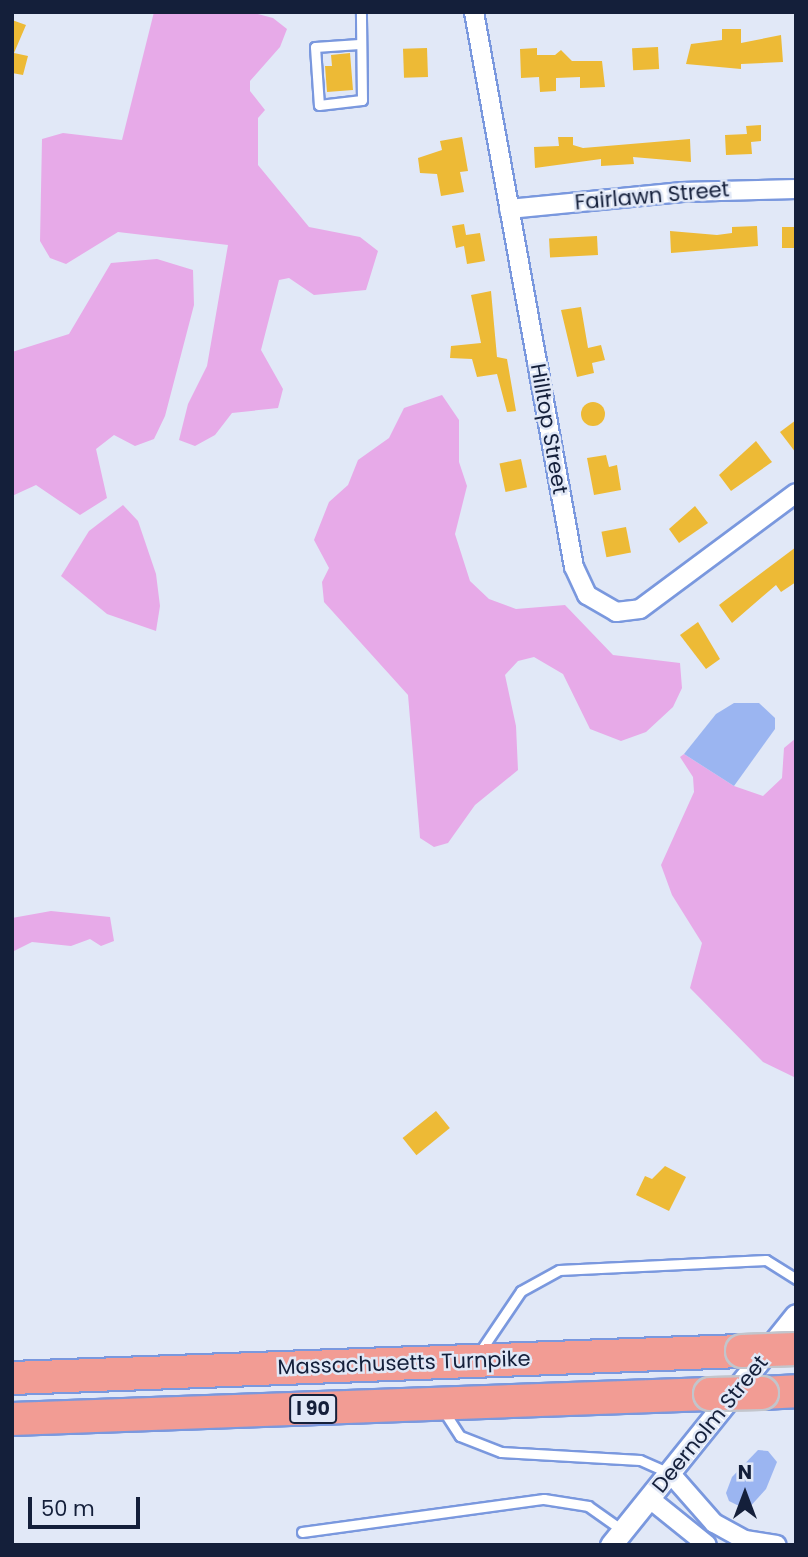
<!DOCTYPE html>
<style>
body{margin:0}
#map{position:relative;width:808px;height:1557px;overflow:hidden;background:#e1e8f7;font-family:Poppins,sans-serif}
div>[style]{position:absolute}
.green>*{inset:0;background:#e7aae8}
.water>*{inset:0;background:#9bb5f1}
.building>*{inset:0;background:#edba36;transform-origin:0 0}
.round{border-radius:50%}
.roads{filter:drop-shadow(2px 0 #7a98de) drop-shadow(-2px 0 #7a98de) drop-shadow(0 2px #7a98de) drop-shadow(0 -2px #7a98de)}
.service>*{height:9px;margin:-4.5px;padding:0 4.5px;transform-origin:4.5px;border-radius:4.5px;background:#fff}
.minor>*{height:18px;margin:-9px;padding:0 9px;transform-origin:9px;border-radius:9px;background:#fff}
.tertiary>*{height:21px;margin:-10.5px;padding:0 10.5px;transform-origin:10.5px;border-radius:10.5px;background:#fff}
.motorway>*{height:32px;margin:-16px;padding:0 16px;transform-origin:16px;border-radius:16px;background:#f29c94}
.bridges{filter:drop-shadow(2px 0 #c2c5cc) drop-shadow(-2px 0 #c2c5cc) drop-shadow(0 2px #c2c5cc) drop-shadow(0 -2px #c2c5cc)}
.motorway-bridge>*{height:32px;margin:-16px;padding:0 16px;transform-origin:16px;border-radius:16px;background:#f29c94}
span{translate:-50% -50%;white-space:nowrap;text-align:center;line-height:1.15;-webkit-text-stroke:5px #e1e8f7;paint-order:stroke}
.shield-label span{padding:2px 5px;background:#e1e8f7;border:2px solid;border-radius:5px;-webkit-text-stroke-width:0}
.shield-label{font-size:19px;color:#141f3a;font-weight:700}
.street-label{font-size:21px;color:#141f3a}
.frame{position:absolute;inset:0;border:14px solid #141f3a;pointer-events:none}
.north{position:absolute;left:710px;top:1459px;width:70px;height:70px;-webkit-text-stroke:5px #e1e8f7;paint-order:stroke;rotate:0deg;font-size:19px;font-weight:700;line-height:28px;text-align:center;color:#141f3a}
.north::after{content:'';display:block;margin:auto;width:24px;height:32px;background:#141f3a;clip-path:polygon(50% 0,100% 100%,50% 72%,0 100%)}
.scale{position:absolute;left:28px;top:1497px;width:112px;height:32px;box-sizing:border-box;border:4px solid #141f3a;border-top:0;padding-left:9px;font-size:21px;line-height:24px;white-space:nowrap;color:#141f3a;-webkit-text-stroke:5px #e1e8f7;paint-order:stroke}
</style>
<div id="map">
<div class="green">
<i style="clip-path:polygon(154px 12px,250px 12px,273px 18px,287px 29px,280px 47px,250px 81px,250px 91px,265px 110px,258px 118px,258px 165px,309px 227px,360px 237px,378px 251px,366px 290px,314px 295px,289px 278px,279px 280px,261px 350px,283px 389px,278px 408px,232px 413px,215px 435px,195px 446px,179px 440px,188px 404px,207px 366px,228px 245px,118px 232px,66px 264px,50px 258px,40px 241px,42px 139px,63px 133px,122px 140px)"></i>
<i style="clip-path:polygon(157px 259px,193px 270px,194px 305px,165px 416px,154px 439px,135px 446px,114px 435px,96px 449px,107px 498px,80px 515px,36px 485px,12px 496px,12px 352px,69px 334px,111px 263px)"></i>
<i style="clip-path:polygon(442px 395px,459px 420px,459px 462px,467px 486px,455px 534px,470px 581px,489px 599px,516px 609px,565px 605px,613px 655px,680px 663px,682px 688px,673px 707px,646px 732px,621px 741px,590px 729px,563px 674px,534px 657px,518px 661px,505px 675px,516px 726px,518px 770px,475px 805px,448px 843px,434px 847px,420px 838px,408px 695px,324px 602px,322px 582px,329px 568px,314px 540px,329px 502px,348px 485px,358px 460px,389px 438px,404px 408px)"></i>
<i style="clip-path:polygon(123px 505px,138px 521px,156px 574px,160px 606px,156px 631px,107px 614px,61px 576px,89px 531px)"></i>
<i style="clip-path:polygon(796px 738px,796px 1078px,763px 1062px,690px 988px,702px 943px,672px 895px,661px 865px,694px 792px,693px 777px,680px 757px,684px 754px,734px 786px,763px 796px,782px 778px,784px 748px)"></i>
<i style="clip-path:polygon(51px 911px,110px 917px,114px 941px,101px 946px,90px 939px,71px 946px,32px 942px,12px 952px,12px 918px)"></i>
</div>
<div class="water">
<i style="clip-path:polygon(734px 703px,759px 703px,775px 718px,775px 729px,734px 786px,684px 754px,716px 714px)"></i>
<i style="clip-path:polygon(758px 1450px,768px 1451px,777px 1462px,766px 1489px,747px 1510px,729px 1501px,726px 1493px,732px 1477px)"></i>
</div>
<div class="building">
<i style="clip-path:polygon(12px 20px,26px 25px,14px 53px,28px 56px,23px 75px,12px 73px)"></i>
<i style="clip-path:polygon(722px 29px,741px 29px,741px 43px,781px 35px,783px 62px,741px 64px,741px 69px,686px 64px,691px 44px,722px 40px)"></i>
<i style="left:658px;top:47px;width:22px;height:26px;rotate:87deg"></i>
<i style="left:427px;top:48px;width:29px;height:24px;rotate:88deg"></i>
<i style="clip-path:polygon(537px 48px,537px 55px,555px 55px,561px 50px,572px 61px,602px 61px,605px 87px,580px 88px,580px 77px,556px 78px,556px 91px,540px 92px,539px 77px,521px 78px,520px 49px)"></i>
<i style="clip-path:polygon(350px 53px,353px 90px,327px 92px,325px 66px,332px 66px,331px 55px)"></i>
<i style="clip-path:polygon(761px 125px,761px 141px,751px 142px,752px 154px,726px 155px,725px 135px,747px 134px,746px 126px)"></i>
<i style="clip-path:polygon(462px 137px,468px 171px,460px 172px,464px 192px,441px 196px,437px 174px,420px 173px,418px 158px,442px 150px,440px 141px)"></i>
<i style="clip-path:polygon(558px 137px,573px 137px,573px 145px,583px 148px,690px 139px,691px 162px,633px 157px,634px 164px,601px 166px,601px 159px,535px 168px,534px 147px,559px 146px)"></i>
<i style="clip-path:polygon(464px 224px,466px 235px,480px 233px,485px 261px,467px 264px,464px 246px,456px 248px,452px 226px)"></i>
<i style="clip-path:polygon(757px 226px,758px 246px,671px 253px,670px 231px,717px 235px,732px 233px,732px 227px)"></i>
<i style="left:796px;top:227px;width:21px;height:14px;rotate:90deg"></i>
<i style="left:597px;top:236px;width:19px;height:48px;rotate:87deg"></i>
<i style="clip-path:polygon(491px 291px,497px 357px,507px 359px,516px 411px,507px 412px,497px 374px,477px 377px,472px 359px,450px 358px,451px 346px,481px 343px,471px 295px)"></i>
<i style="clip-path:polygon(581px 307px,588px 348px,601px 345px,605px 360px,592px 363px,594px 373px,577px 377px,561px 310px)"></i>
<i class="round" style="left:581px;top:402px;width:24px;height:24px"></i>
<i style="clip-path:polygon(796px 420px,796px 453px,780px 432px)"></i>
<i style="clip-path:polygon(756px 441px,772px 462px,731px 491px,719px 475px)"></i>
<i style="clip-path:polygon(606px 455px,609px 467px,617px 465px,621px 490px,594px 495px,587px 458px)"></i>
<i style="left:521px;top:459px;width:29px;height:22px;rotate:78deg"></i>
<i style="clip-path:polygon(695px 506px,708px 523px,679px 543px,669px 529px)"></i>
<i style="left:626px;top:527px;width:26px;height:25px;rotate:79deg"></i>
<i style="clip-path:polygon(796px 547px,796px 582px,781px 592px,776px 585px,732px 623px,719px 605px)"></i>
<i style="clip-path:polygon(698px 622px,720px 659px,706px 669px,680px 635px)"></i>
<i style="left:436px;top:1111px;width:22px;height:43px;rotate:51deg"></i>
<i style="clip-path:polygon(665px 1166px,686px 1177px,669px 1211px,636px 1195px,645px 1176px,652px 1179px)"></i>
</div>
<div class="roads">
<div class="service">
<i style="left:359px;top:44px;width:44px;rotate:176.1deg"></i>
<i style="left:315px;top:47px;width:58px;rotate:86.1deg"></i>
<i style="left:319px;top:105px;width:43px;rotate:-6.6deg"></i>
<i style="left:362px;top:100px;width:88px;rotate:-90.7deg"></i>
<i style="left:479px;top:1353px;width:75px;rotate:-55.9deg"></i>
<i style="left:521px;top:1291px;width:43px;rotate:-28.9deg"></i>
<i style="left:559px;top:1270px;width:207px;rotate:-2.8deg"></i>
<i style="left:766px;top:1260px;width:36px;rotate:32deg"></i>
<i style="left:443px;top:1410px;width:31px;rotate:57deg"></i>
<i style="left:460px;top:1436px;width:44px;rotate:21.3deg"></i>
<i style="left:501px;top:1452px;width:139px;rotate:3.3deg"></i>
<i style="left:640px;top:1460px;width:30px;rotate:24deg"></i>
<i style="left:302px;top:1532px;width:244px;rotate:-7.8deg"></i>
<i style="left:544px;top:1499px;width:45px;rotate:9deg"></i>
<i style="left:588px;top:1506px;width:42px;rotate:35.2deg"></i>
</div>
<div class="minor">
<i style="left:474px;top:12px;width:564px;rotate:79.79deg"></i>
<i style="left:574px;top:567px;width:31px;rotate:65deg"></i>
<i style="left:587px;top:595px;width:34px;rotate:30deg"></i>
<i style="left:616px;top:612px;width:24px;rotate:-7deg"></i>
<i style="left:640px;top:609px;width:194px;rotate:-36.6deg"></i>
<i style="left:509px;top:209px;width:174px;rotate:-5.6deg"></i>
<i style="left:682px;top:192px;width:114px;rotate:-1.5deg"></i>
<i style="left:670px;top:1473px;width:67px;rotate:48.7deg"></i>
<i style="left:714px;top:1523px;width:35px;rotate:29deg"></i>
<i style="left:745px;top:1540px;width:32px;rotate:9deg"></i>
<i style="left:650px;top:1499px;width:73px;rotate:38.9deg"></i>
</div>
<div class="tertiary">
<i style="left:611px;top:1545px;width:295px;rotate:-51.2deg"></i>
</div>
<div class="motorway">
<i style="left:12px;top:1378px;width:730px;rotate:-2.12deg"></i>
<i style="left:762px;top:1393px;width:34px;rotate:-3deg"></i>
<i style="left:12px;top:1419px;width:698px;rotate:-2.05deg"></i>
</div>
</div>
<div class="bridges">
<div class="motorway-bridge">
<i style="left:742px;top:1351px;width:54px;rotate:-2.1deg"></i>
<i style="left:710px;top:1394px;width:52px;rotate:-1.1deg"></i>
</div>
</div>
<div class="shield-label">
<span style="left:313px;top:1409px">I 90</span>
</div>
<div class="street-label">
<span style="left:652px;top:196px;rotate:-5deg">Fairlawn Street</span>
<span style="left:549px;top:429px;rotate:80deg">Hilltop Street</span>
<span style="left:404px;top:1363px;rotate:-2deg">Massachusetts Turnpike</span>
<span style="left:710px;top:1424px;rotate:-51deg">Deernolm Street</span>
</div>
<div class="frame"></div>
<div class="north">N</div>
<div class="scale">50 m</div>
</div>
